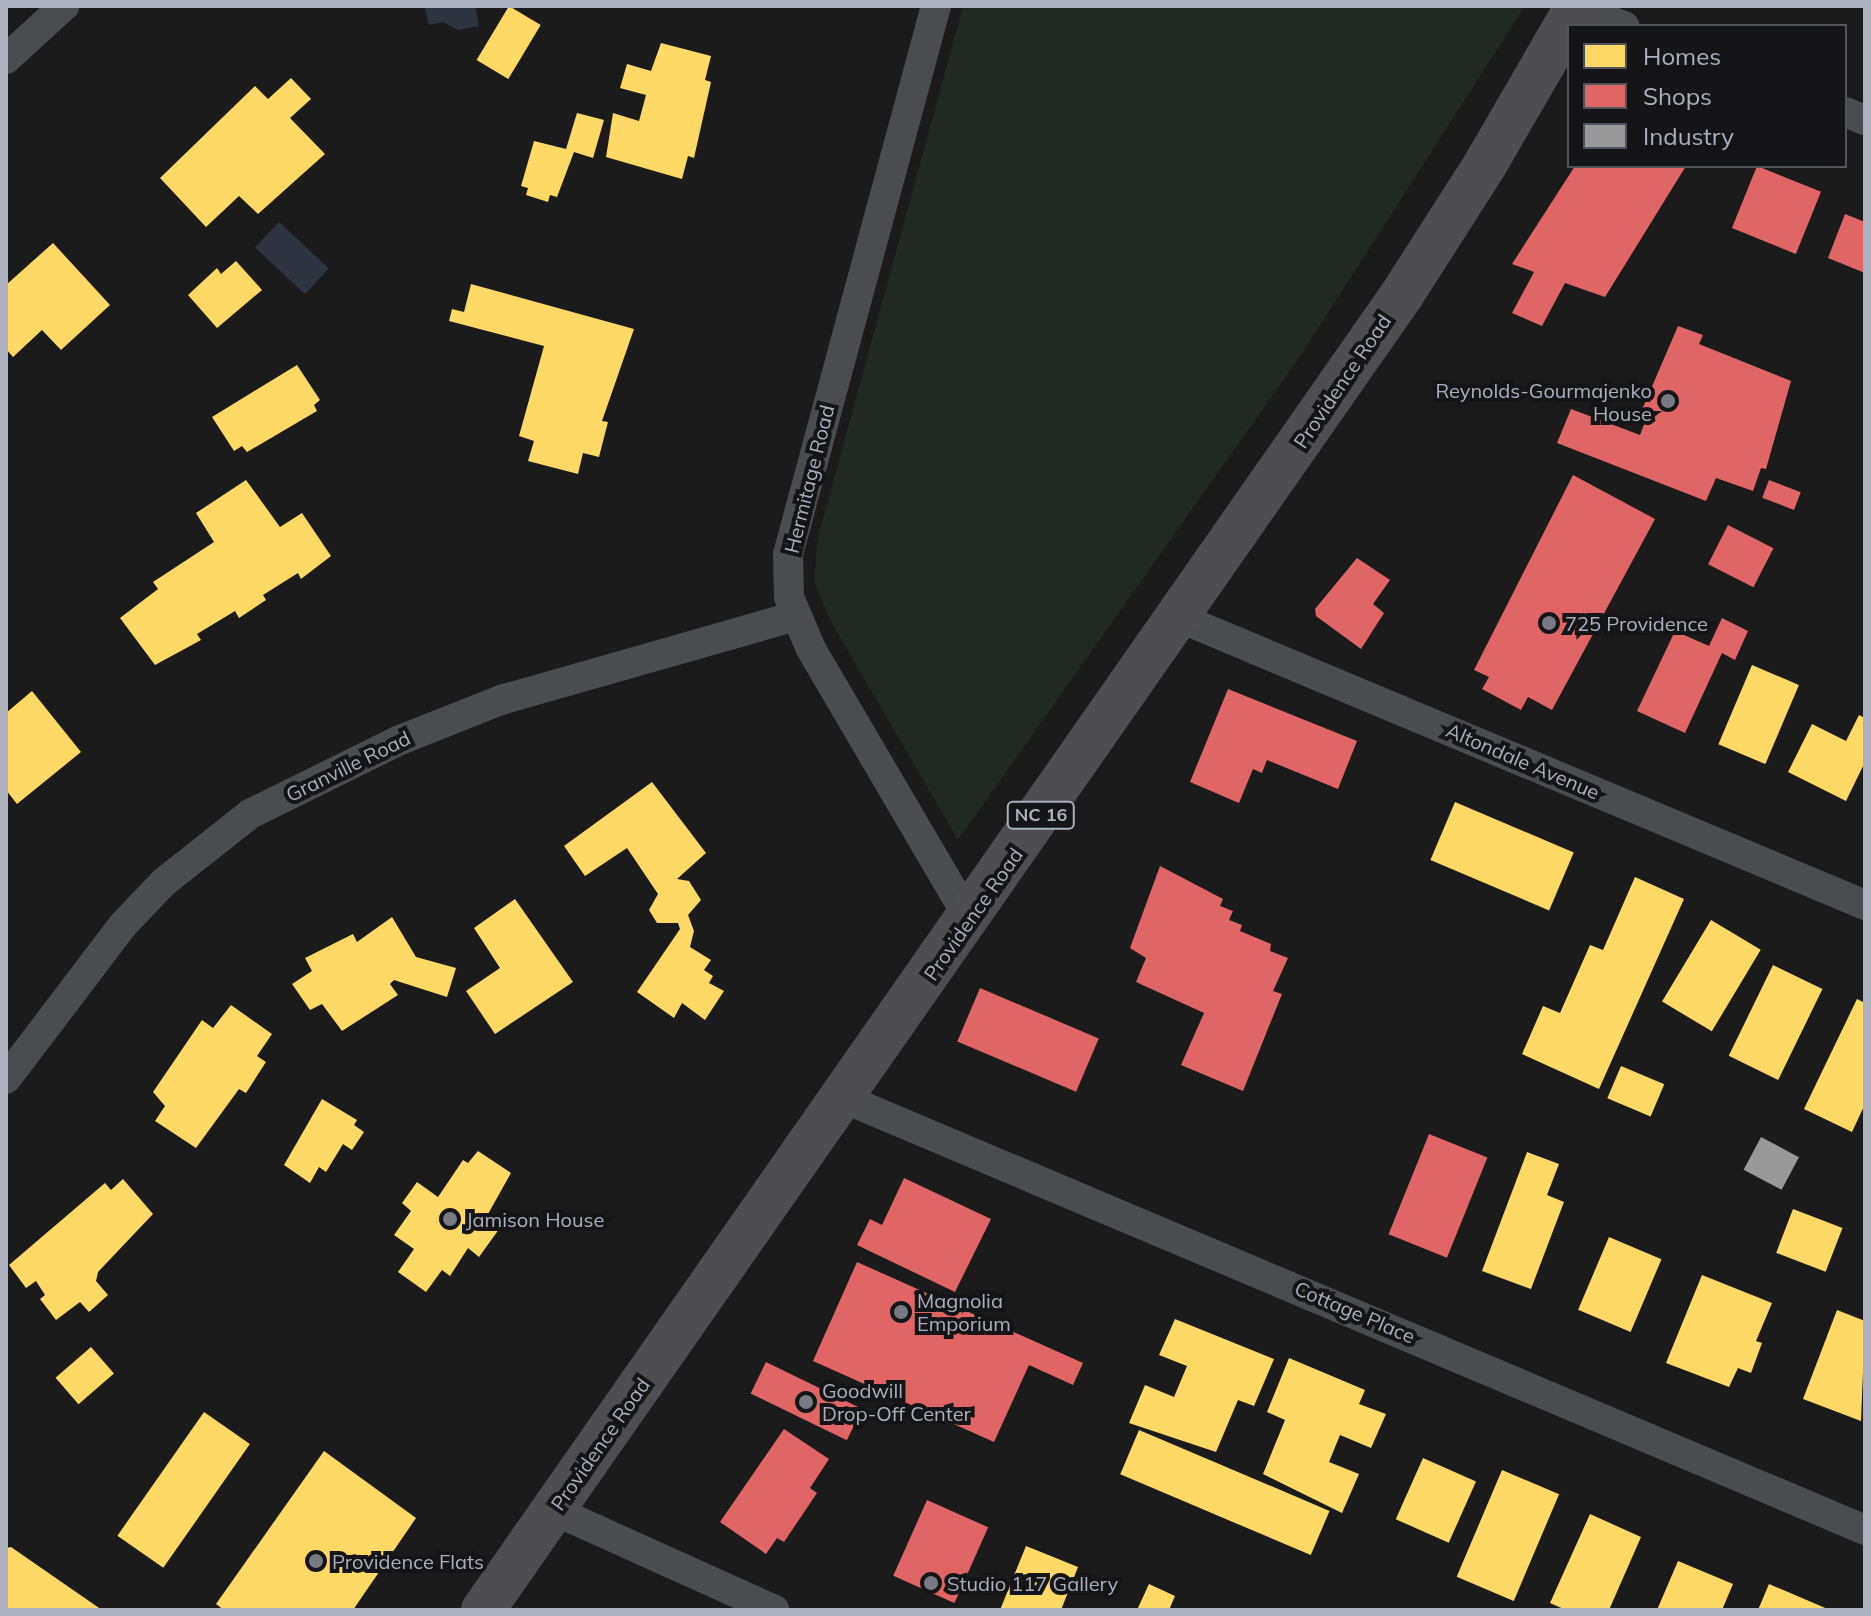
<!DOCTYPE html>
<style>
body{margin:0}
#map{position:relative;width:1871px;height:1616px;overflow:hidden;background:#1b1b1c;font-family:Mulish,sans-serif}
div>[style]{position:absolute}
.green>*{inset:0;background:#212923}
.water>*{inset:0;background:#2d343f;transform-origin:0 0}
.homes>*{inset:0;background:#ffd966;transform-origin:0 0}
.shops>*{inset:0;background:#e06666;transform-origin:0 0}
.industry>*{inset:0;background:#999;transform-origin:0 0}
.street>*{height:30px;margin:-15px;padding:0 15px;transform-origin:15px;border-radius:15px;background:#4b4c4f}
.primary>*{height:44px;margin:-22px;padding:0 22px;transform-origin:22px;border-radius:22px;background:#4e4e52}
.dots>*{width:22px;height:22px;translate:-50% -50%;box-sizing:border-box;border:4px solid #151518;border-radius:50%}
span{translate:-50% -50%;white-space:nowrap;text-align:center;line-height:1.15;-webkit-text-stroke:8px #151518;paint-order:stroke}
.shield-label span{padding:2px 6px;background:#151518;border:2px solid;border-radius:6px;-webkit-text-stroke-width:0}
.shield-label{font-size:18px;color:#acafbc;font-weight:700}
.street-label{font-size:20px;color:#acafbc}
.poi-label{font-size:20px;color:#acafbc}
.right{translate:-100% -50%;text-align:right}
.left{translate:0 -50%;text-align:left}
.frame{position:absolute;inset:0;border:8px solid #acafbc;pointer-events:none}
.legend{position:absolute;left:1567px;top:24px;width:280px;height:144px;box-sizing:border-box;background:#151518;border:2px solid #51535a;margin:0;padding:10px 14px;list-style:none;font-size:24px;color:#acafbc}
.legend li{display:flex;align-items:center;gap:16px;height:40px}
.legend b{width:40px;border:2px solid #51535a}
</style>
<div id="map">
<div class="green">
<i style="clip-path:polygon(963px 6px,1525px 6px,1299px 358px,958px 840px,830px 620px,814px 581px,818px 537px)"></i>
</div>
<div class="water">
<i style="clip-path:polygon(424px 6px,475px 6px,479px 26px,458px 30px,443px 22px,429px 25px)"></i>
<i style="left:279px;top:222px;width:68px;height:35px;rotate:43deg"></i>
</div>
<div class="homes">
<i style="left:509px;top:6px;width:37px;height:63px;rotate:31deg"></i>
<i style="clip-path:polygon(661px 43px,711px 56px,705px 80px,711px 82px,694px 158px,688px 156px,682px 179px,606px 157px,613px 113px,639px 121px,646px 95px,620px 88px,627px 64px,651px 71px)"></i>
<i style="clip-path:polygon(291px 78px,311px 99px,290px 118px,325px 154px,258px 214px,239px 196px,206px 227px,160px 178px,255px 86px,268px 99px)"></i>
<i style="clip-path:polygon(577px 113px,604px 120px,593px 158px,574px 152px,557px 197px,550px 195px,548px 202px,526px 195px,528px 188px,521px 186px,534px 141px,566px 149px)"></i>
<i style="clip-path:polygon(53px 243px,110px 305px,61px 350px,42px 330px,13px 357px,6px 349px,6px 285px)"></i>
<i style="clip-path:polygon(236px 261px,262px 290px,217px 328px,188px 295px,217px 268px,221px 274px)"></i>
<i style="clip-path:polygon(471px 284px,634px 329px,602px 421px,608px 422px,599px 457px,583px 453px,578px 474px,528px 461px,534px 441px,519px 436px,544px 346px,449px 321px,452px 309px,464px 312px)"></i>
<i style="clip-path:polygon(297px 365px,320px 400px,314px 405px,317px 411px,247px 452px,242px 446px,234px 451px,212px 417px)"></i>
<i style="clip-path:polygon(246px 480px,280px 527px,302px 513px,331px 556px,301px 579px,298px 573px,263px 595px,266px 600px,239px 618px,235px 611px,197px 634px,201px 640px,155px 665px,120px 618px,158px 589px,153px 582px,214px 542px,196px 513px)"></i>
<i style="left:1752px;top:665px;width:51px;height:86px;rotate:23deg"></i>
<i style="clip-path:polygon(32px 691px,81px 752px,17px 804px,6px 790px,6px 713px)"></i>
<i style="clip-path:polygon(1859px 715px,1865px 718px,1865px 762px,1846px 801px,1788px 772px,1812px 724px,1846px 741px)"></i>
<i style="clip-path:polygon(652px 782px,706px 853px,677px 879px,689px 881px,701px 900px,688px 915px,694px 931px,690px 947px,711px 960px,704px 970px,713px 976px,709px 983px,724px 991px,705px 1020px,682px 1003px,674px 1018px,637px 992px,680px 929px,678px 923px,657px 923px,649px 910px,658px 894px,627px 848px,585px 876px,564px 846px)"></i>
<i style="left:1455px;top:802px;width:129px;height:63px;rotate:23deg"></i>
<i style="clip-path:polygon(1635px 877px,1684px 899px,1599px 1089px,1522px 1054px,1543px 1006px,1560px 1013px,1590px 945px,1603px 950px)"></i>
<i style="clip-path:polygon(515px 899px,573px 982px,495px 1034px,466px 991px,500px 968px,474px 928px)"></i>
<i style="clip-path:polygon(392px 917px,416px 957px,456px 968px,447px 997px,394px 980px,390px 984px,398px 995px,342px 1031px,322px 1004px,310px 1010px,292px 984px,312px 971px,305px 958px,353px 934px,357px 942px)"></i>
<i style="left:1711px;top:920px;width:58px;height:95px;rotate:31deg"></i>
<i style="left:1773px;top:965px;width:55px;height:101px;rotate:26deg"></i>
<i style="clip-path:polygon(1857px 999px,1865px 1003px,1865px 1104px,1852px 1132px,1804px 1109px)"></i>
<i style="clip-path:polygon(231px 1005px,272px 1034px,257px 1056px,266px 1062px,246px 1093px,239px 1089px,196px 1148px,155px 1121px,165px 1106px,153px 1092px,202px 1020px,213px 1028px)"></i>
<i style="left:1621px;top:1066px;width:47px;height:35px;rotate:23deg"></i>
<i style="clip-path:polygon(322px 1099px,357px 1120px,354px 1125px,364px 1132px,352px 1150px,343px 1144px,326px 1172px,319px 1167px,310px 1183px,284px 1165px)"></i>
<i style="clip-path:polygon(478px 1151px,511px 1173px,488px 1214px,502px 1225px,479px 1257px,468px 1248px,450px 1276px,442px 1270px,426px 1292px,398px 1272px,414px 1249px,394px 1235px,411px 1211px,402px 1203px,417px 1182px,438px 1197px,463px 1160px,468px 1163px)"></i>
<i style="clip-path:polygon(1527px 1152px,1559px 1164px,1547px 1195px,1564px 1202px,1531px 1289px,1482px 1271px)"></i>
<i style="clip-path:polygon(123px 1179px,153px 1214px,98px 1272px,96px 1281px,108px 1295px,89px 1312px,80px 1302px,56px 1320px,40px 1299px,45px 1295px,36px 1281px,26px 1288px,9px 1265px,105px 1183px,111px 1190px)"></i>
<i style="left:1793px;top:1209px;width:53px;height:47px;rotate:21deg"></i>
<i style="left:1609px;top:1237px;width:57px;height:79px;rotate:23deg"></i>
<i style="clip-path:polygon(1702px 1275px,1772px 1303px,1756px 1341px,1762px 1343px,1751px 1373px,1738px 1368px,1729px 1387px,1666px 1363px)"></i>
<i style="clip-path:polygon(1837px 1310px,1865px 1321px,1861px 1421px,1803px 1399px)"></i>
<i style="clip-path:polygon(1175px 1319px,1274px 1359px,1254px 1406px,1238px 1400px,1216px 1452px,1129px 1423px,1145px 1385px,1174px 1397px,1187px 1366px,1159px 1355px)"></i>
<i style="left:91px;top:1347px;width:35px;height:47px;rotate:49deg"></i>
<i style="clip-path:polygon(1289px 1358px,1365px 1390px,1359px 1404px,1386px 1414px,1371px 1448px,1340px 1435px,1329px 1462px,1359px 1474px,1342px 1513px,1263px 1474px,1285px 1420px,1267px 1412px)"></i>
<i style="left:204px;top:1412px;width:56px;height:151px;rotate:35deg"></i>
<i style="left:1139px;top:1430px;width:207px;height:48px;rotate:23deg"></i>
<i style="clip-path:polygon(324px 1451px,416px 1518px,353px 1610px,224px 1610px,216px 1604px)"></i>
<i style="left:1423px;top:1458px;width:58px;height:67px;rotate:24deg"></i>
<i style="left:1502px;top:1470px;width:62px;height:116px;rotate:23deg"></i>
<i style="clip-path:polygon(1590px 1514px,1641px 1537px,1609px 1610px,1566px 1610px,1550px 1603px)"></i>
<i style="clip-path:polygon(1026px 1546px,1078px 1567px,1061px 1610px,1000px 1610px)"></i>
<i style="clip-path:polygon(11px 1547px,102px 1610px,6px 1610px,6px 1548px)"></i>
<i style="clip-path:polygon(1678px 1561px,1733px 1584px,1722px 1610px,1657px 1610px)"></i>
<i style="clip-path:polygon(1149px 1584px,1175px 1596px,1169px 1610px,1137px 1610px)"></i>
<i style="clip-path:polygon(1769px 1584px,1830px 1610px,1758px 1610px)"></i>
</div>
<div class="shops">
<i style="clip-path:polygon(1575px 166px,1686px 166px,1605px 297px,1565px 283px,1542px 326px,1512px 313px,1534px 272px,1512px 264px)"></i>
<i style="left:1757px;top:166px;width:69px;height:67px;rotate:22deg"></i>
<i style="clip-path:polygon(1845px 214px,1865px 222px,1865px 273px,1828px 258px)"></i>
<i style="clip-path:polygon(1678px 326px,1703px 335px,1699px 344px,1791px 381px,1766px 469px,1761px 468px,1753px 491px,1716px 478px,1706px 501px,1557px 443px,1571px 409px,1640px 435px,1645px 422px,1638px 419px)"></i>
<i style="clip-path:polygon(1573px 475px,1655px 519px,1552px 710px,1528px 697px,1521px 710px,1482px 689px,1489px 677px,1474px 670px)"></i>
<i style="left:1769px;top:480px;width:34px;height:19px;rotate:21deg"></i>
<i style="left:1728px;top:525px;width:51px;height:44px;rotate:27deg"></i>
<i style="clip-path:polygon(1357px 558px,1390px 580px,1373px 604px,1384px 613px,1361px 649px,1316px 616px,1315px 609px)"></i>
<i style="clip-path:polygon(1722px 618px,1748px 631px,1735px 660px,1722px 653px,1685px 733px,1637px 711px,1675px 631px,1709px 646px)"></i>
<i style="clip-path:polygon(1228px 689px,1357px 741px,1338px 789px,1267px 760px,1262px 773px,1253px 769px,1239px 803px,1190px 782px)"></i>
<i style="clip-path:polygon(1160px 866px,1223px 899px,1220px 906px,1233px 911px,1229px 920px,1242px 925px,1240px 931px,1271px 944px,1270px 951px,1288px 958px,1273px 991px,1282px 994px,1243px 1091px,1181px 1065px,1204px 1013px,1136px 982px,1146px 958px,1130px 948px)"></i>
<i style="left:980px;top:988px;width:129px;height:58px;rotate:23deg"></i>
<i style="left:1429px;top:1134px;width:63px;height:108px;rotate:22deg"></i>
<i style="clip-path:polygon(904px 1178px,991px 1219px,955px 1292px,857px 1245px,870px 1219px,882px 1225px)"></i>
<i style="clip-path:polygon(857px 1262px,1083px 1363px,1073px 1385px,1029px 1365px,994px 1442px,813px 1361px)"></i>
<i style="left:766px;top:1362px;width:107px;height:35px;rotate:26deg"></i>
<i style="clip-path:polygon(784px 1429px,829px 1459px,810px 1488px,817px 1493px,784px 1542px,777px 1538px,766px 1554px,720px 1522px)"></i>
<i style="left:927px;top:1500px;width:67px;height:83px;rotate:24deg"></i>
</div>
<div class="industry">
<i style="left:1761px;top:1137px;width:43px;height:37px;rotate:28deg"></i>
</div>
<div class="street">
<i style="left:936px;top:6px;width:568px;rotate:105.11deg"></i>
<i style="left:788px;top:554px;width:43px;rotate:88.7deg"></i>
<i style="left:789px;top:597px;width:56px;rotate:67.1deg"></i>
<i style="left:811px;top:649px;width:312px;rotate:59.6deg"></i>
<i style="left:1576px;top:7px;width:52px;rotate:21.6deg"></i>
<i style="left:6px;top:59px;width:79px;rotate:-42.4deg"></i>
<i style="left:1845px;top:112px;width:22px;rotate:22deg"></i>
<i style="left:1180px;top:618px;width:743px;rotate:22.73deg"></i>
<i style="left:6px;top:1079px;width:193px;rotate:-52.8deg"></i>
<i style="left:123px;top:925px;width:59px;rotate:-46.4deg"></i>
<i style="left:164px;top:882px;width:110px;rotate:-38.3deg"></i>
<i style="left:250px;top:814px;width:167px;rotate:-26.3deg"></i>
<i style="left:400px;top:740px;width:109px;rotate:-21.6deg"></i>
<i style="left:501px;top:700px;width:307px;rotate:-15.9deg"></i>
<i style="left:843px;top:1098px;width:1110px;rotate:22.91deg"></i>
<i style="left:553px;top:1510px;width:243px;rotate:24.3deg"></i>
</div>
<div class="primary">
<i style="left:483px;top:1610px;width:1607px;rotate:-55.06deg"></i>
<i style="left:1403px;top:293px;width:154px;rotate:-57.4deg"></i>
<i style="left:1486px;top:163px;width:181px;rotate:-59.9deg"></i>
</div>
<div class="dots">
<i style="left:1668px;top:401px;background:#797b84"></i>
<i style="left:1549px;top:623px;background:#797b84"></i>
<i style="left:450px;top:1219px;background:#797b84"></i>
<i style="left:901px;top:1312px;background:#797b84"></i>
<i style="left:806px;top:1402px;background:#797b84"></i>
<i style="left:316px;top:1561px;background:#797b84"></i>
<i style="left:931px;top:1583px;background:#797b84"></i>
</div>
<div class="shield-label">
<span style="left:1041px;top:815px">NC 16</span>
</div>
<div class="street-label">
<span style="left:1342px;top:381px;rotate:-56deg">Providence Road</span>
<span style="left:809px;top:479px;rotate:-76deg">Hermitage Road</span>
<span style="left:1523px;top:761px;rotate:23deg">Altondale Avenue</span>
<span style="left:348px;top:766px;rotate:-26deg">Granville Road</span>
<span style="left:973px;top:914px;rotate:-55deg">Providence Road</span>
<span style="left:1355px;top:1312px;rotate:23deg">Cottage Place</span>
<span style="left:600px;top:1444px;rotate:-55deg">Providence Road</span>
</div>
<div class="poi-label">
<span class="right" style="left:1652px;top:402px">Reynolds-Gourmajenko<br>House</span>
<span class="left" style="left:1565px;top:623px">725 Providence</span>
<span class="left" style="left:466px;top:1219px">Jamison House</span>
<span class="left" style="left:917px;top:1312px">Magnolia<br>Emporium</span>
<span class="left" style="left:822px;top:1402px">Goodwill<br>Drop-Off Center</span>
<span class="left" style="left:332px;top:1561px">Providence Flats</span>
<span class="left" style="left:947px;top:1583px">Studio 117 Gallery</span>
</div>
<div class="frame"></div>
<ul class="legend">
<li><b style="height:22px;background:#ffd966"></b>Homes</li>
<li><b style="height:22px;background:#e06666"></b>Shops</li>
<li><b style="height:22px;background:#999"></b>Industry</li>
</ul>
</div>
